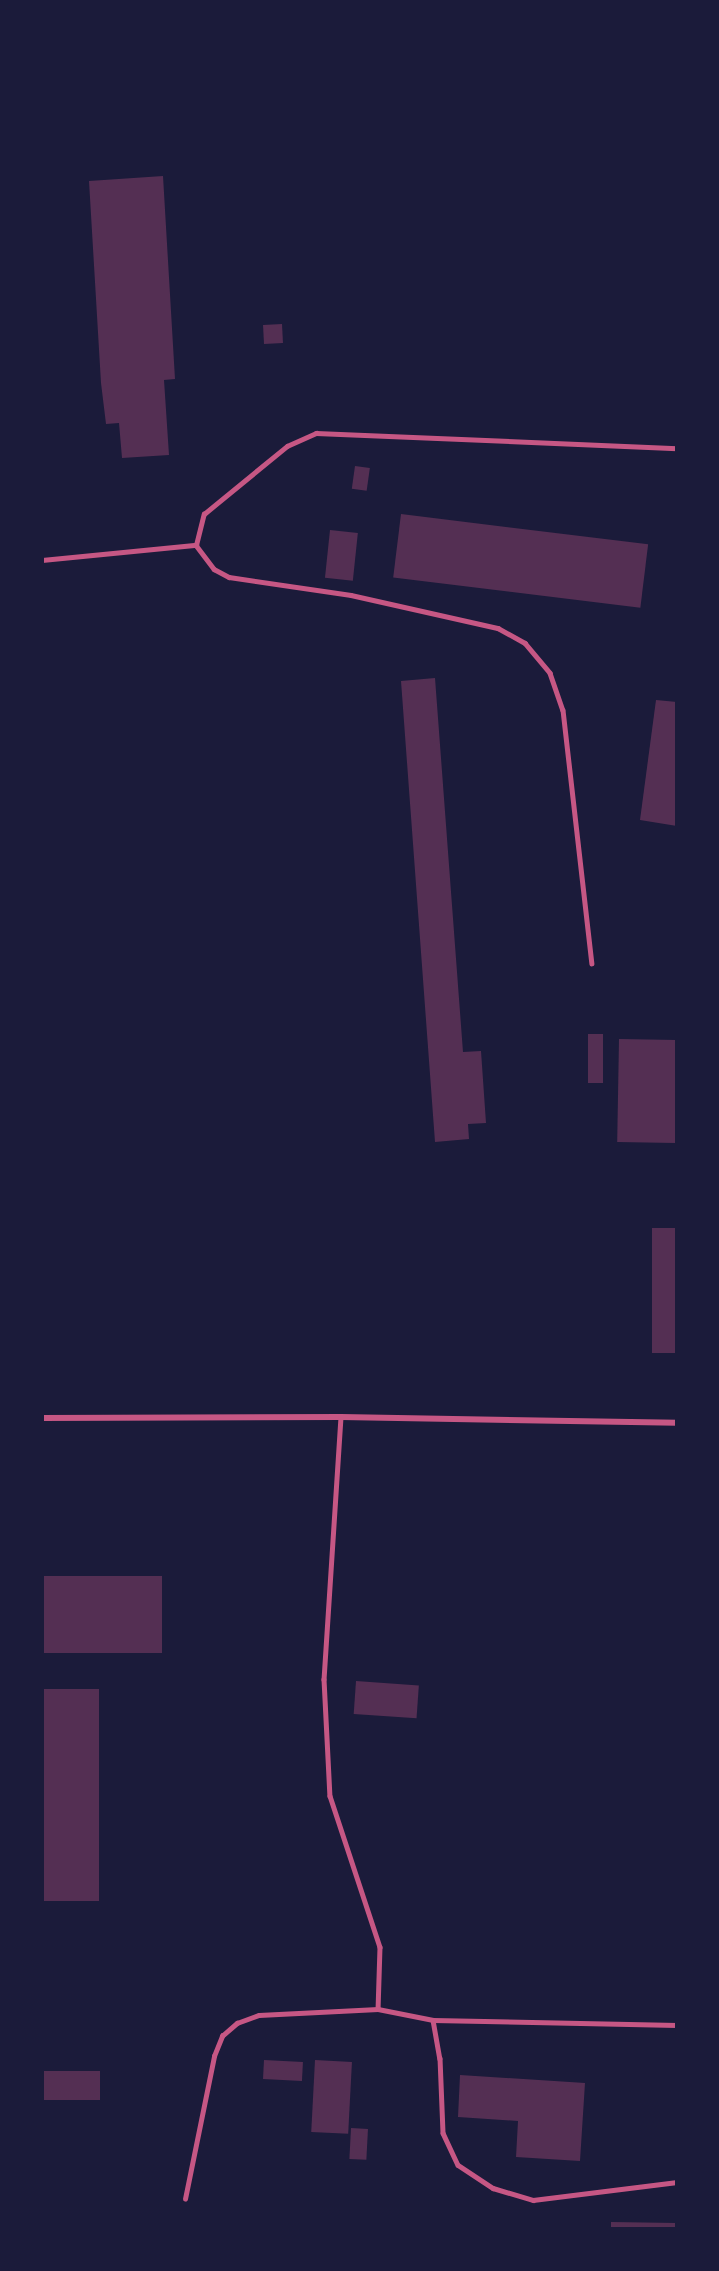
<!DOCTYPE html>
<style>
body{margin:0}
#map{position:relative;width:719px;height:2271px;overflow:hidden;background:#1b1b3a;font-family:Raleway,sans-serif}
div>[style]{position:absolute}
.building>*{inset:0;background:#542f53;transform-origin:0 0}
.service>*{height:4.5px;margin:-2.25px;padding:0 2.25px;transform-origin:2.25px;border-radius:2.25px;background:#c65784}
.minor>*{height:6px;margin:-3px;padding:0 3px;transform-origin:3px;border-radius:3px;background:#c65784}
span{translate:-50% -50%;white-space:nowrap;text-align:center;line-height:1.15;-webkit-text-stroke:5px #1b1b3a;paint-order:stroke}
.frame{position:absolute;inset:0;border:44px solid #1b1b3a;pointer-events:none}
</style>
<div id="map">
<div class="building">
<i style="clip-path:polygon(163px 176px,175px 379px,164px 380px,169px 455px,122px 458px,119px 423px,106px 424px,101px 383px,89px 181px)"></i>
<i style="left:282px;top:324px;width:19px;height:19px;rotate:87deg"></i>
<i style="left:355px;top:466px;width:15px;height:23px;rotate:8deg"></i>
<i style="left:401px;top:514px;width:249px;height:64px;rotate:7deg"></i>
<i style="left:330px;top:530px;width:28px;height:48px;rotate:6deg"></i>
<i style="clip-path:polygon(435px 678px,463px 1052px,481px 1051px,486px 1123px,468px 1124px,469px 1139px,435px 1142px,401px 681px)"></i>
<i style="clip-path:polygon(656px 700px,677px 702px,677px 826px,640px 820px)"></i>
<i style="left:588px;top:1034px;width:15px;height:49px"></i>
<i style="left:619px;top:1039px;width:58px;height:103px;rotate:1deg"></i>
<i style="left:652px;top:1228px;width:25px;height:125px"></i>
<i style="left:42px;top:1576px;width:120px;height:77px"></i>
<i style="left:356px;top:1681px;width:63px;height:33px;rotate:4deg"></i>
<i style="left:42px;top:1689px;width:57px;height:212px"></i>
<i style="left:264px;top:2060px;width:39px;height:19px;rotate:3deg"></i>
<i style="left:315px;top:2060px;width:37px;height:72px;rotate:3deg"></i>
<i style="left:42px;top:2071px;width:58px;height:29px"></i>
<i style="clip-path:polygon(460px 2075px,585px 2083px,580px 2161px,516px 2157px,518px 2121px,458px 2117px)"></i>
<i style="left:351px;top:2128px;width:17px;height:31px;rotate:3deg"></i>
<i style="clip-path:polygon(611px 2222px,677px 2223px,677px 2229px,611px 2229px)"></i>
</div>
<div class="service">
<i style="left:196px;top:545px;width:30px;rotate:53deg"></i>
<i style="left:214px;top:569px;width:17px;rotate:28deg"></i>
<i style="left:229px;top:577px;width:123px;rotate:8.4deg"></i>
<i style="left:351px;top:595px;width:151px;rotate:12.7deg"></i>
<i style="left:498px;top:628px;width:31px;rotate:29deg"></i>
<i style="left:525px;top:643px;width:39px;rotate:50deg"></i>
<i style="left:550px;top:673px;width:39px;rotate:71deg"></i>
<i style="left:563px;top:710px;width:255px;rotate:83.5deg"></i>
<i style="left:42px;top:560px;width:155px;rotate:-5.6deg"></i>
<i style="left:196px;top:545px;width:32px;rotate:-76deg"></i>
<i style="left:204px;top:514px;width:107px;rotate:-39.3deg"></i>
<i style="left:287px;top:446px;width:32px;rotate:-24deg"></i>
<i style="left:316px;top:433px;width:361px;rotate:2.4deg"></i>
<i style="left:341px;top:1417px;width:263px;rotate:93.7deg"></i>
<i style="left:324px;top:1679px;width:117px;rotate:87.1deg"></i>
<i style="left:330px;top:1796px;width:159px;rotate:71.7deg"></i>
<i style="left:380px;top:1947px;width:62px;rotate:91.8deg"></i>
<i style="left:378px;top:2009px;width:56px;rotate:11.3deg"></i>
<i style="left:433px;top:2020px;width:244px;rotate:1.2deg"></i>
<i style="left:433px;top:2020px;width:39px;rotate:80deg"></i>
<i style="left:440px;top:2058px;width:75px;rotate:87.7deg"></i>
<i style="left:443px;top:2133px;width:35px;rotate:65deg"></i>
<i style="left:458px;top:2165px;width:42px;rotate:33.3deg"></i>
<i style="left:493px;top:2188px;width:42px;rotate:16.7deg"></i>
<i style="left:533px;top:2200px;width:145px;rotate:-7.1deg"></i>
<i style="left:185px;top:2199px;width:146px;rotate:-78.5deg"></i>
<i style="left:214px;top:2056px;width:22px;rotate:-68deg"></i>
<i style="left:222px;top:2036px;width:20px;rotate:-41deg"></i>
<i style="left:237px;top:2023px;width:23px;rotate:-20deg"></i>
<i style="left:259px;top:2015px;width:119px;rotate:-2.9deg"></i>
</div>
<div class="minor">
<i style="left:42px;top:1418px;width:299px;rotate:-0.2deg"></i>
<i style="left:341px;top:1417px;width:336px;rotate:1deg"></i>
</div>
<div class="frame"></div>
</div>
